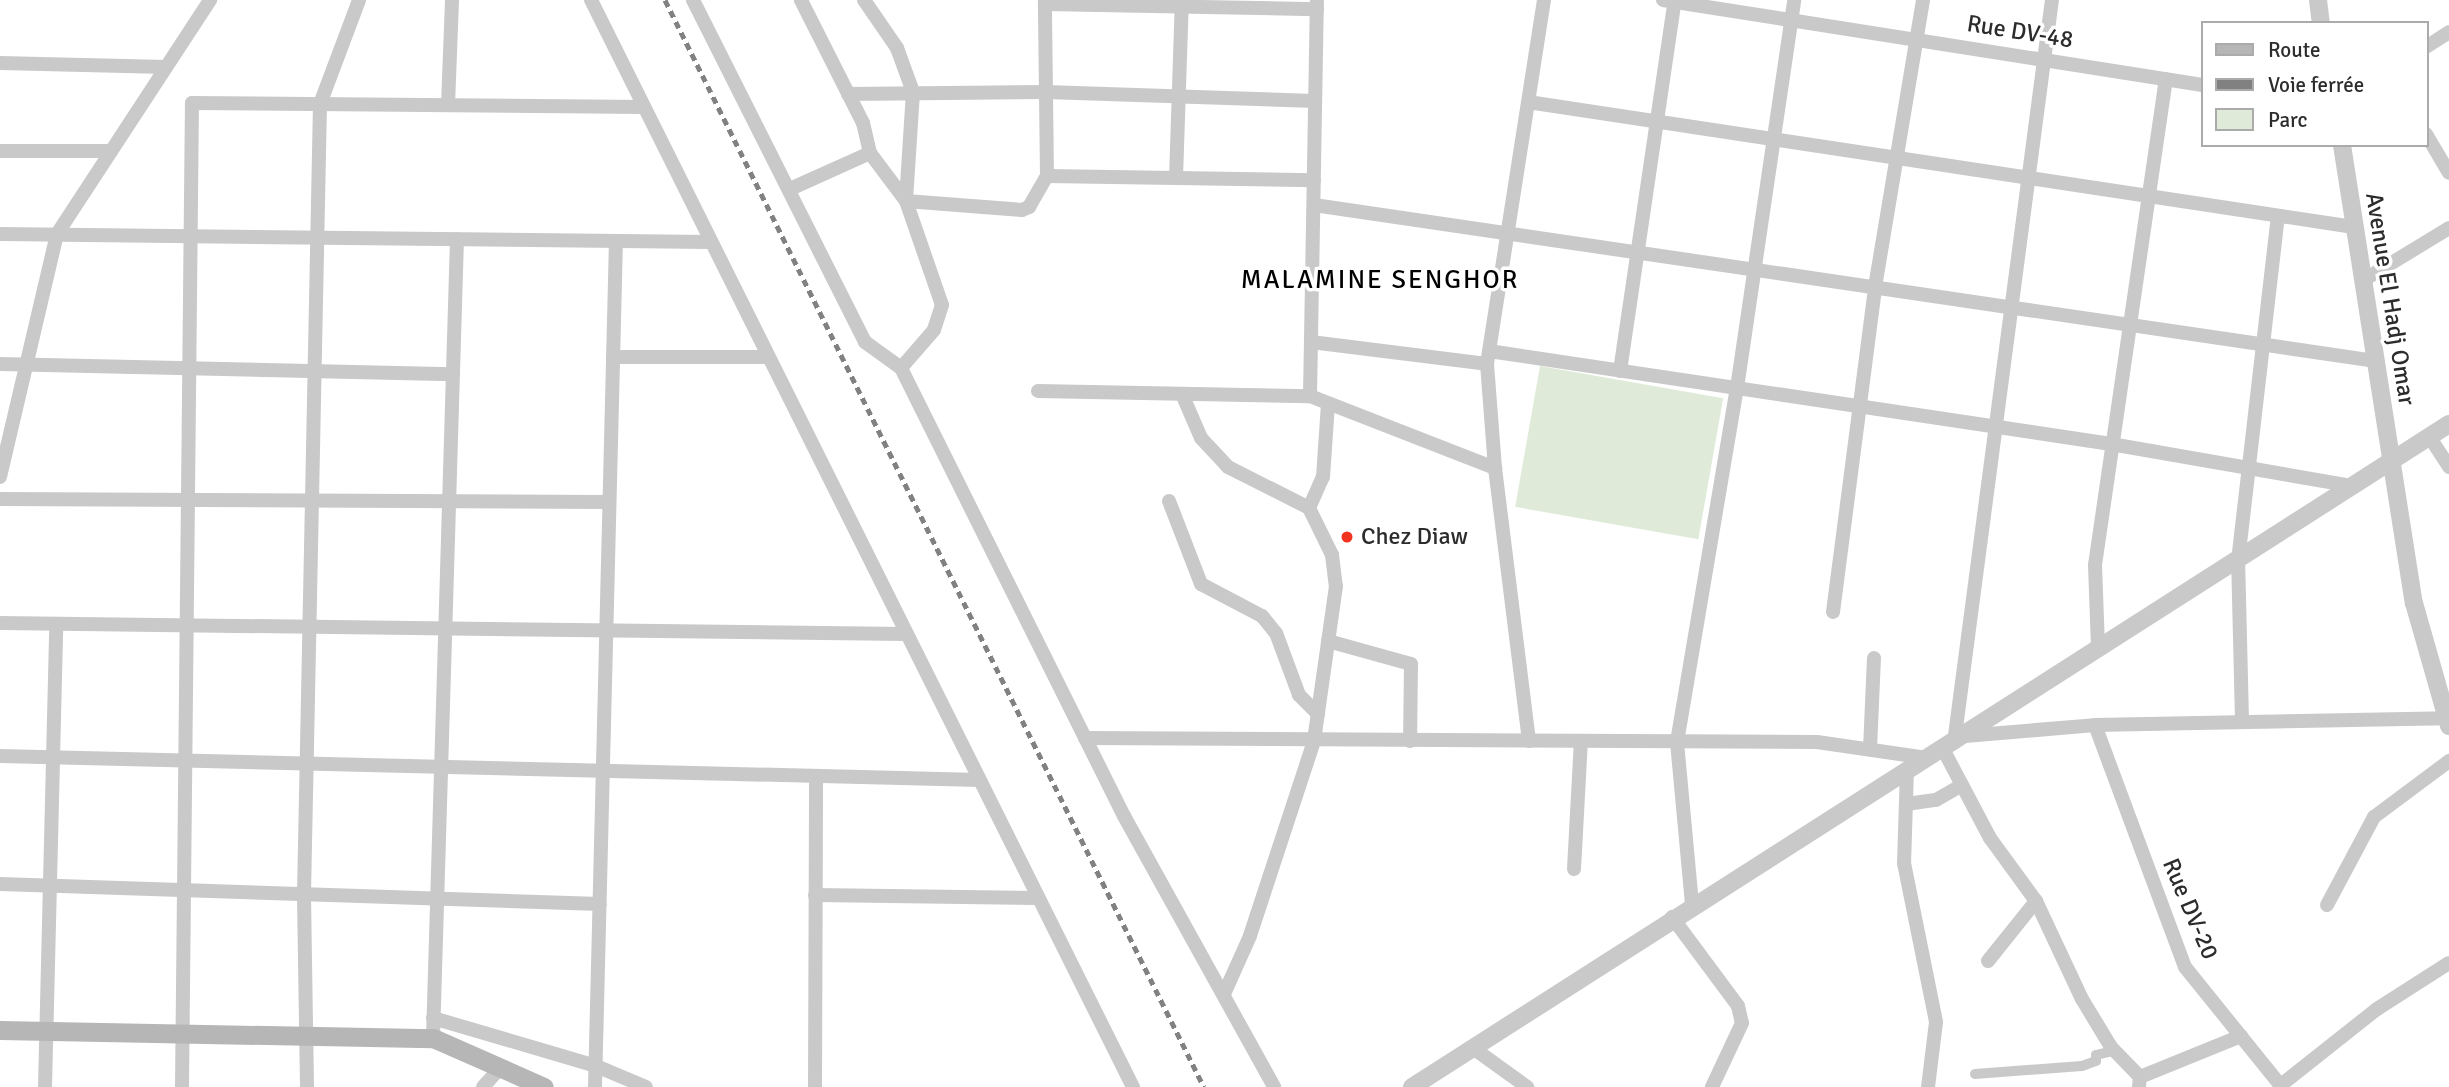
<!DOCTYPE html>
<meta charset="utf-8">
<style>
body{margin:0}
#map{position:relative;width:2449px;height:1087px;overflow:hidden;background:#fff;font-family:Signika,sans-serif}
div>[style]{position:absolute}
.green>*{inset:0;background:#dfebd8;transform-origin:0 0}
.pedestrian>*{height:10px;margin:-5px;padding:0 5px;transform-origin:5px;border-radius:5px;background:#c9c9c9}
.minor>*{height:14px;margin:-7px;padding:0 7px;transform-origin:7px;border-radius:7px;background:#c9c9c9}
.tertiary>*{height:18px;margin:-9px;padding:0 9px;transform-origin:9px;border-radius:9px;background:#c9c9c9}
.secondary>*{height:19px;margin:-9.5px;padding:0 9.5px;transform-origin:9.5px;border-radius:9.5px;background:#b6b6b6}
.rail>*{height:5px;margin-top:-2.5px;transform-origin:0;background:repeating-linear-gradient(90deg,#818181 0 7px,transparent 0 12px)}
.dots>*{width:19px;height:19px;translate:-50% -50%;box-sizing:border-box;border:4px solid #fff;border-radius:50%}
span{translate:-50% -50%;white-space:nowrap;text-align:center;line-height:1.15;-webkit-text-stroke:7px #fff;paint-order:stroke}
.street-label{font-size:24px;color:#2c2c2c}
.poi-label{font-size:24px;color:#2c2c2c}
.left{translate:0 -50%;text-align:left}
.neighbourhood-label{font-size:26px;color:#000;letter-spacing:2px}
.legend{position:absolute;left:2201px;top:21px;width:228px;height:126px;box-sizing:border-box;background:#fff;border:2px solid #ababab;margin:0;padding:9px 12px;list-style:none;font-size:21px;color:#2c2c2c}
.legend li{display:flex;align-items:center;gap:14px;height:35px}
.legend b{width:35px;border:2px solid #ababab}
</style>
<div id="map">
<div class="green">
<i style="left:1540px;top:366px;width:186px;height:143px;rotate:10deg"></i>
</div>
<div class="pedestrian">
<i style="left:1975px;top:1074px;width:107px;rotate:-4.3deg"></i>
<i style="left:2082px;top:1066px;width:15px;rotate:-20deg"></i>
<i style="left:2096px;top:1061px;width:6px;rotate:-90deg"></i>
<i style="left:2096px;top:1055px;width:18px;rotate:-13deg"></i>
</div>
<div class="minor">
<i style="left:591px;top:0;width:1215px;rotate:63.5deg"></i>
<i style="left:693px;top:0;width:383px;rotate:63.3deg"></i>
<i style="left:865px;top:342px;width:44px;rotate:35.8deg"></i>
<i style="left:901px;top:368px;width:500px;rotate:63.54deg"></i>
<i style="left:1124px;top:816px;width:310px;rotate:61deg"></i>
<i style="left:864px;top:0;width:58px;rotate:55.5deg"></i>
<i style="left:897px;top:48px;width:47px;rotate:70deg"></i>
<i style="left:913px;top:92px;width:109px;rotate:93.7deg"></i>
<i style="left:906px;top:201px;width:110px;rotate:70.9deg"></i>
<i style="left:942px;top:305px;width:26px;rotate:108deg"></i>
<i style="left:934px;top:330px;width:50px;rotate:131deg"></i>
<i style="left:1663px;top:0;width:546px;rotate:8.96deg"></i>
<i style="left:1045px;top:4px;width:272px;rotate:1.1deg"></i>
<i style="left:2426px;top:47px;width:27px;rotate:-33deg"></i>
<i style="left:0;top:63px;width:166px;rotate:1.4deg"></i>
<i style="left:848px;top:94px;width:198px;rotate:-0.6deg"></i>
<i style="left:1046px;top:92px;width:269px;rotate:1.9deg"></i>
<i style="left:1528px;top:102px;width:835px;rotate:8.61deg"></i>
<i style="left:448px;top:105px;width:105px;rotate:-87.8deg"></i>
<i style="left:2426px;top:134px;width:45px;rotate:59.5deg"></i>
<i style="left:0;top:151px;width:111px"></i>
<i style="left:870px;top:153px;width:60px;rotate:53.1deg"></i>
<i style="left:906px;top:201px;width:116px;rotate:4.4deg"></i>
<i style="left:1022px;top:210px;width:8px;rotate:-23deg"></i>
<i style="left:1029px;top:207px;width:36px;rotate:-60deg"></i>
<i style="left:1047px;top:176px;width:176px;rotate:-90.7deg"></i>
<i style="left:1047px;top:176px;width:267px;rotate:0.9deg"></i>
<i style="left:1176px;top:178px;width:178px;rotate:-88.1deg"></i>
<i style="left:790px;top:189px;width:88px;rotate:-24.2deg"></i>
<i style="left:870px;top:153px;width:31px;rotate:-103deg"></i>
<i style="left:863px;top:123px;width:138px;rotate:-116.8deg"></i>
<i style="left:1314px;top:205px;width:1072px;rotate:8.36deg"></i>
<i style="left:0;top:234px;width:710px;rotate:0.65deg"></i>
<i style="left:2362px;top:281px;width:102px;rotate:-31.3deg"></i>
<i style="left:1311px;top:342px;width:177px;rotate:7.1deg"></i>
<i style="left:1489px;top:351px;width:629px;rotate:8.5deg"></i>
<i style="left:2111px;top:444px;width:244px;rotate:9.9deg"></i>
<i style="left:613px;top:357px;width:154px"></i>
<i style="left:0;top:364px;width:453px;rotate:1.3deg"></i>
<i style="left:1620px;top:371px;width:375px;rotate:-81.6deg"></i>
<i style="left:1038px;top:391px;width:272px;rotate:1.1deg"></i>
<i style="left:1310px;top:396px;width:199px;rotate:21.3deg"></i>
<i style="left:1182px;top:394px;width:48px;rotate:66.6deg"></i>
<i style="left:1201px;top:438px;width:40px;rotate:47deg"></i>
<i style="left:1228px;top:467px;width:91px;rotate:26.8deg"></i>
<i style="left:1309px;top:508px;width:52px;rotate:63.9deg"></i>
<i style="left:1332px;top:555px;width:31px;rotate:83deg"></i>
<i style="left:1336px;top:586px;width:157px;rotate:98.1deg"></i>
<i style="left:1314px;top:741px;width:205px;rotate:108.2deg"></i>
<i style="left:1250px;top:936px;width:61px;rotate:114.1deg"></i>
<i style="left:1310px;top:396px;width:396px;rotate:-89deg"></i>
<i style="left:2429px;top:436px;width:37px;rotate:57deg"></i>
<i style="left:0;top:477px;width:250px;rotate:-76.8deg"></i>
<i style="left:57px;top:234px;width:280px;rotate:-56.8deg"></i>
<i style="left:0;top:499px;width:609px;rotate:0.28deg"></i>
<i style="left:1169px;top:501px;width:89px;rotate:68.9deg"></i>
<i style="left:1201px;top:584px;width:69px;rotate:27.7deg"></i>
<i style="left:1262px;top:616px;width:22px;rotate:51deg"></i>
<i style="left:1276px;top:633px;width:66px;rotate:69.6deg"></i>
<i style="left:1299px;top:695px;width:27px;rotate:45deg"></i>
<i style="left:1309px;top:508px;width:34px;rotate:-66deg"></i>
<i style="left:1323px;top:477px;width:73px;rotate:-86.1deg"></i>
<i style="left:1833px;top:612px;width:328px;rotate:-82.6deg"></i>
<i style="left:1875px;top:287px;width:291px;rotate:-80.5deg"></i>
<i style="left:0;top:623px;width:906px;rotate:0.7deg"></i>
<i style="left:1328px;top:641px;width:86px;rotate:15.5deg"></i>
<i style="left:1411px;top:664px;width:77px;rotate:90.7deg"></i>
<i style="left:2098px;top:647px;width:82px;rotate:-92.1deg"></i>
<i style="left:2095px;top:565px;width:491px;rotate:-81.7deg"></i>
<i style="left:2242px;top:720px;width:159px;rotate:-91.4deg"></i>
<i style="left:2238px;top:561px;width:347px;rotate:-83.4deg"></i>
<i style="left:2095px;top:725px;width:258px;rotate:69.6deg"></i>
<i style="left:2185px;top:967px;width:154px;rotate:51.1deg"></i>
<i style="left:1965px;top:736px;width:130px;rotate:-4.8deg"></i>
<i style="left:2095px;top:725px;width:351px;rotate:-1.1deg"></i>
<i style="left:1085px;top:738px;width:732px;rotate:0.31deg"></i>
<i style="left:1817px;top:742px;width:111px;rotate:8.3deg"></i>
<i style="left:1529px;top:741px;width:275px;rotate:-97.1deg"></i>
<i style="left:1495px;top:468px;width:104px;rotate:-94.4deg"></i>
<i style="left:1487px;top:364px;width:368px;rotate:-81.1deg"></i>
<i style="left:1954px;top:743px;width:749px;rotate:-82.49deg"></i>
<i style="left:1870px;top:749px;width:91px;rotate:-87.5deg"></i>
<i style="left:1943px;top:749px;width:101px;rotate:62.2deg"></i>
<i style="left:1990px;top:838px;width:78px;rotate:53.9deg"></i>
<i style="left:2036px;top:901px;width:108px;rotate:64.9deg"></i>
<i style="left:2082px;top:999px;width:56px;rotate:58.9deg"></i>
<i style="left:2111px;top:1047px;width:42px;rotate:46deg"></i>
<i style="left:2140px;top:1077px;width:10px;rotate:96deg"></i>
<i style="left:0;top:756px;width:980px;rotate:1.4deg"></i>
<i style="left:1907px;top:769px;width:94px;rotate:91.8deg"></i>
<i style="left:1904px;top:863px;width:162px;rotate:78.6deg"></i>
<i style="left:1936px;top:1022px;width:65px;rotate:97deg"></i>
<i style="left:1906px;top:804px;width:30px;rotate:-8deg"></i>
<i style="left:1936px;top:800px;width:30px;rotate:-30deg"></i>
<i style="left:1574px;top:869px;width:128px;rotate:-86.9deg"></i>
<i style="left:0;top:884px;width:600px;rotate:1.91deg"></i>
<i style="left:815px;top:895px;width:223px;rotate:0.8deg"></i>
<i style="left:1692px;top:904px;width:163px;rotate:-95.3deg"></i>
<i style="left:1677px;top:742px;width:359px;rotate:-80.4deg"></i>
<i style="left:1737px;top:388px;width:392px;rotate:-81.6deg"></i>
<i style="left:2327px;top:905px;width:100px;rotate:-61.9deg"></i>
<i style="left:2374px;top:817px;width:94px;rotate:-36.7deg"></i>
<i style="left:1672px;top:917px;width:111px;rotate:53.4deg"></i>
<i style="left:1738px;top:1006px;width:17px;rotate:77deg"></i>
<i style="left:1742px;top:1023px;width:71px;rotate:115.1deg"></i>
<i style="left:1988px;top:961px;width:77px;rotate:-51.3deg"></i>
<i style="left:433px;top:1018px;width:170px;rotate:16.4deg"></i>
<i style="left:596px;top:1066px;width:54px;rotate:22.8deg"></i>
<i style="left:433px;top:1038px;width:799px;rotate:-88.28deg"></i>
<i style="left:1473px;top:1048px;width:67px;rotate:35.8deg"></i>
<i style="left:2140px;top:1077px;width:109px;rotate:-22.1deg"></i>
<i style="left:2281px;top:1085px;width:122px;rotate:-38.4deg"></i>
<i style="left:2377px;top:1009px;width:85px;rotate:-32.6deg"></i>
<i style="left:45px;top:1087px;width:463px;rotate:-88.6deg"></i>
<i style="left:182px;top:1087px;width:984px;rotate:-89.42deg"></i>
<i style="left:192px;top:103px;width:452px;rotate:0.5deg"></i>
<i style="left:307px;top:1087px;width:193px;rotate:-90.9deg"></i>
<i style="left:304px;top:894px;width:790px;rotate:-88.84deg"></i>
<i style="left:320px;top:104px;width:111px;rotate:-69.4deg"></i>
<i style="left:483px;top:1087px;width:25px;rotate:-48deg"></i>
<i style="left:595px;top:1087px;width:846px;rotate:-88.58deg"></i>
<i style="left:815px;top:1087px;width:311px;rotate:-89.8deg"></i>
</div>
<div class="tertiary">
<i style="left:2318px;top:0;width:23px;rotate:83deg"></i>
<i style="left:2342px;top:145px;width:464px;rotate:81.1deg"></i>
<i style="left:2414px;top:603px;width:128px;rotate:74.1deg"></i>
<i style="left:1412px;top:1087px;width:1231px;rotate:-32.59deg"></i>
</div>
<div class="secondary">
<i style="left:0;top:1030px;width:433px;rotate:1.1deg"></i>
<i style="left:433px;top:1038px;width:121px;rotate:23.8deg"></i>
</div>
<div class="rail">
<i style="left:665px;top:0;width:1213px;rotate:63.63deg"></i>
</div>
<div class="dots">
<i style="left:1347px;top:537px;background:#f13320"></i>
</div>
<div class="street-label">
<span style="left:2020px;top:32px;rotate:9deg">Rue DV-48</span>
<span style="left:2390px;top:299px;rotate:81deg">Avenue El Hadj Omar</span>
<span style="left:2190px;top:909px;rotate:67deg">Rue DV-20</span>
</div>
<div class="poi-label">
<span class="left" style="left:1361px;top:537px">Chez Diaw</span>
</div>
<div class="neighbourhood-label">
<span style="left:1380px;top:281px">MALAMINE SENGHOR</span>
</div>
<ul class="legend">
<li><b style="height:9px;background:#b6b6b6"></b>Route</li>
<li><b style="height:9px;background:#818181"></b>Voie ferrée</li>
<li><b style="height:19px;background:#dfebd8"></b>Parc</li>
</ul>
</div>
